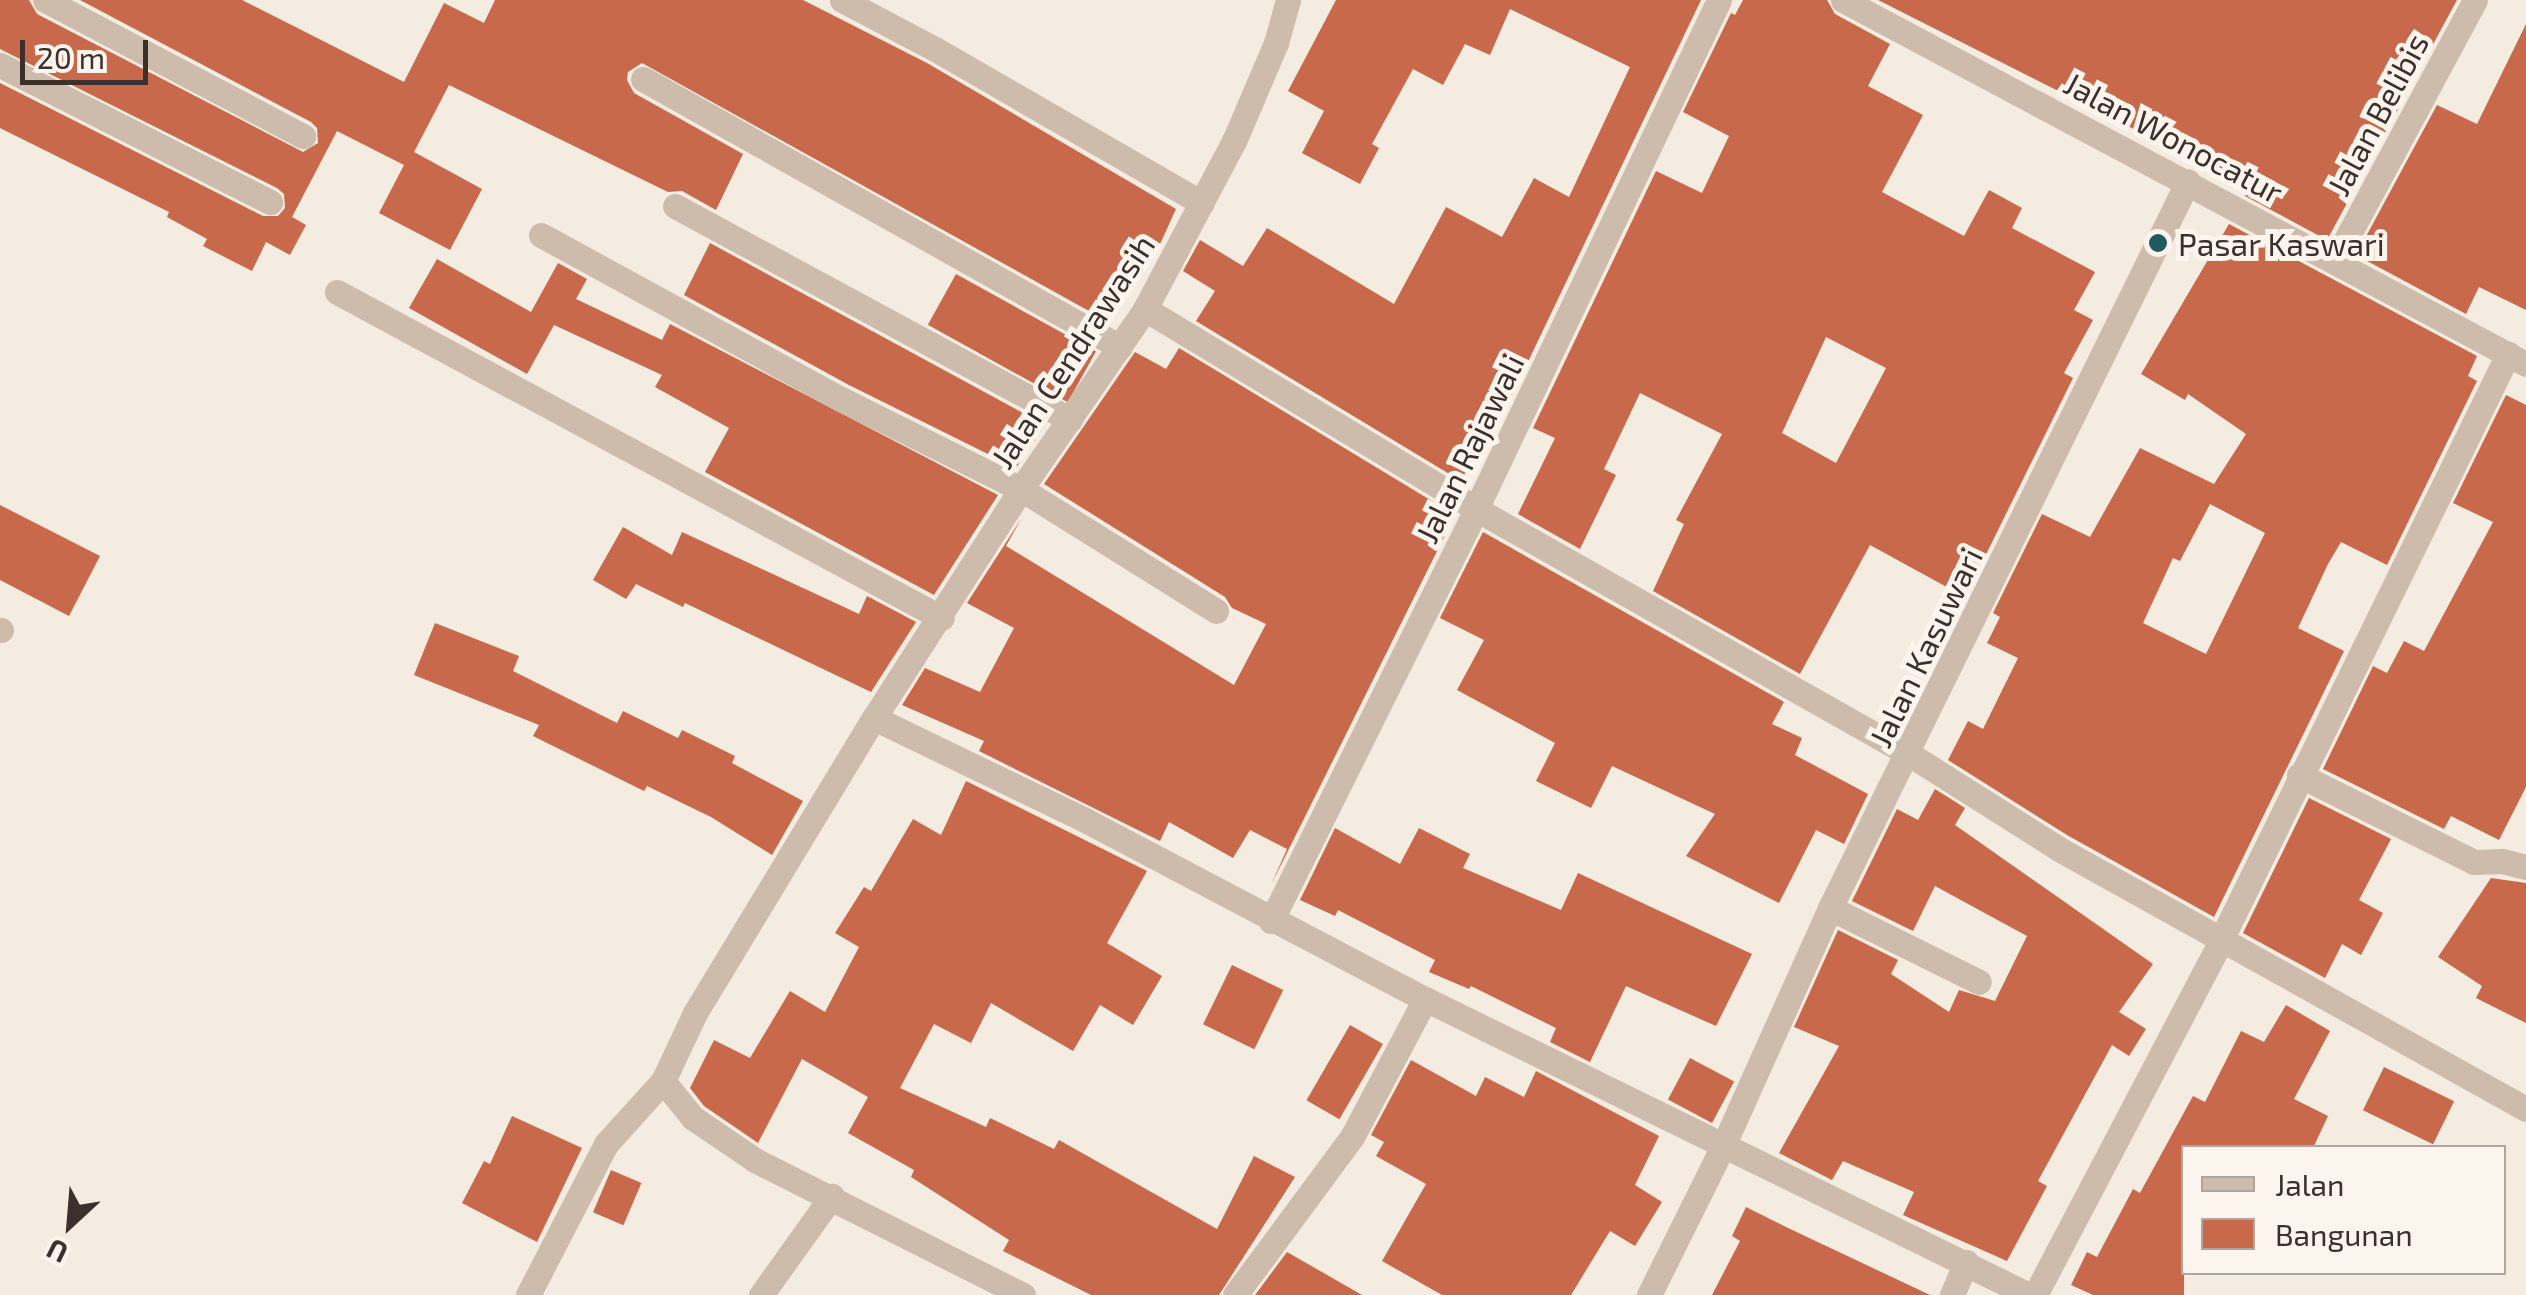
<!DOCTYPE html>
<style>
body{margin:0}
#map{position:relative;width:2526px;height:1295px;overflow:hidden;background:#f4ebe1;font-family:"Exo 2",sans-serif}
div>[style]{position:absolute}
.building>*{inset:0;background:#c8694b;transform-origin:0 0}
.minor>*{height:25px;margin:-12.5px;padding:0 12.5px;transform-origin:12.5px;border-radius:12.5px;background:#cdbbac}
.dots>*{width:28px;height:28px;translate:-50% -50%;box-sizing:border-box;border:5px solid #fbf5ee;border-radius:50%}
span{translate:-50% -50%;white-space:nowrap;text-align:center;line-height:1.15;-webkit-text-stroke:10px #fbf5ee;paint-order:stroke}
.street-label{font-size:32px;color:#3b302b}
.poi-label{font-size:32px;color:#3b302b}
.left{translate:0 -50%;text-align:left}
.legend{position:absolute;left:2181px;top:1145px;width:325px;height:130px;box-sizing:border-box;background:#fbf5ee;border:2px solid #aea6a0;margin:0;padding:12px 18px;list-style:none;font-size:30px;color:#3b302b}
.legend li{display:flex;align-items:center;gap:20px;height:50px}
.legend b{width:50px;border:2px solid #aea6a0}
.north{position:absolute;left:20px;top:1175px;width:100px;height:100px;-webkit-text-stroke:8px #fbf5ee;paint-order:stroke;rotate:206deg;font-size:28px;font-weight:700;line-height:40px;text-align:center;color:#3b302b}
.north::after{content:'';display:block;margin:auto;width:35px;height:45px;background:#3b302b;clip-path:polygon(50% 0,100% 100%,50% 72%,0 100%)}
.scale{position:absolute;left:20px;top:40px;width:128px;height:45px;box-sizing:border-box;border:5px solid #3b302b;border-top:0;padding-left:12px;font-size:30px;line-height:35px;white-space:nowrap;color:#3b302b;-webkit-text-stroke:8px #fbf5ee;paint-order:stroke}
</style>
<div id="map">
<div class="building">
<i style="clip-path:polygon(0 0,29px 0,37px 14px,303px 152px,318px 143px,317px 128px,311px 122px,80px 0,242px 0,404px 82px,444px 3px,484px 23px,495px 0,803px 0,927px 63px,1176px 209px,1155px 255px,1142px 253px,1107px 321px,642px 63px,628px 72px,627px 80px,634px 93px,743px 154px,716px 210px,682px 191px,668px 192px,449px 85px,414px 152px,482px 189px,450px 250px,379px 213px,404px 165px,337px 131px,292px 217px,306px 225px,290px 255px,266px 242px,252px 271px,203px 246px,207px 239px,167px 217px,169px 212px,0 128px,0 83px,263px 216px,278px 216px,285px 208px,284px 194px,277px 188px,0 49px)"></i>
<i style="clip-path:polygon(1336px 0,1701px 0,1503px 414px,1497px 411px,1461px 481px,1196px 321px,1215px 291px,1183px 271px,1200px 240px,1243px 266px,1267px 228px,1394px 304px,1446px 207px,1502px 237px,1534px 178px,1569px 197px,1630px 67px,1510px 9px,1490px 55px,1465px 44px,1443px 85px,1413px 69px,1372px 144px,1379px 148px,1360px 184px,1302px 153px,1324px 111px,1288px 91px)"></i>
<i style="clip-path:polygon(evenodd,1743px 0,1827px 0,1835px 14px,1890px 44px,1868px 86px,1923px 115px,1882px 192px,1964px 236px,1989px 190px,2022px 208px,2012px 228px,2095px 272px,2074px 310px,2093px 320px,2064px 373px,2073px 378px,1965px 597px,1870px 545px,1800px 674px,1653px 591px,1684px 524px,1676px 520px,1722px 434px,1640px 393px,1604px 469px,1616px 475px,1580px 549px,1518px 514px,1555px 438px,1533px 428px,1656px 171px,1702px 193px,1729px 136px,1683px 112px,1731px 13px,1735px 15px,1743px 0,1826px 337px,1886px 368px,1836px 463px,1782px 433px,1826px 337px)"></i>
<i style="clip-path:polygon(1878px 0,2457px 0,2327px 240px,2245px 196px,2250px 189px,2227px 176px)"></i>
<i style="clip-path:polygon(2526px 24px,2526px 310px,2479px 287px,2466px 314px,2356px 255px,2437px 105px,2477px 124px)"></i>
<i style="clip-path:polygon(evenodd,2229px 224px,2477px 356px,2468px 376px,2477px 381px,2387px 565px,2341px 542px,2328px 564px,2298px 628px,2344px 651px,2214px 917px,2067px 835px,1948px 760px,1968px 721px,1983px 729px,2018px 658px,1987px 643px,2000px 617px,1993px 613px,2042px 514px,2090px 537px,2140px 448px,2214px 484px,2246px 434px,2188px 394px,2185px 400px,2141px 374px,2229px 224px,2210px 504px,2265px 533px,2206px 654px,2143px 623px,2173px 558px,2180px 561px,2210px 504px)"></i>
<i style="clip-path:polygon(710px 243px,1045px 425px,1016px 468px,849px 385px,684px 295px)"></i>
<i style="clip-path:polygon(437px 259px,531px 312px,558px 263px,587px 279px,576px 299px,662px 340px,670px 324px,998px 495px,934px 595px,705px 472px,729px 428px,655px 387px,662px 375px,554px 325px,527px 374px,409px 308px)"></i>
<i style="left:956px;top:274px;width:160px;height:58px;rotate:29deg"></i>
<i style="clip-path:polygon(1179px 348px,1455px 515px,1271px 885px,1287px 849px,1250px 830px,1233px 858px,1169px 822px,1160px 841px,979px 751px,984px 741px,902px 705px,925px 668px,980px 692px,1014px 628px,967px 603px,1021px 519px,1006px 546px,1234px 685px,1266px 624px,1232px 608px,1225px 597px,1044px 484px,1135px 352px,1166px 369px)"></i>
<i style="clip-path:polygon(2506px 395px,2526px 405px,2526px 787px,2499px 840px,2451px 816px,2444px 829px,2323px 769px,2373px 666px,2387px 673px,2404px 641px,2424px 651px,2493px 522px,2453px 503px)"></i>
<i style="clip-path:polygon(0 505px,100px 556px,69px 616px,0 580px)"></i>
<i style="clip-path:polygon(623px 527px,672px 555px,682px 532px,859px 614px,867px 596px,916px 622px,871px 692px,685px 603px,683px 607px,636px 584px,626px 599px,593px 580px)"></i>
<i style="clip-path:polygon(1483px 532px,1784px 702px,1772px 724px,1802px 738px,1795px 755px,1868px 794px,1844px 844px,1816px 830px,1779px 903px,1686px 856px,1715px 814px,1612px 766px,1591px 808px,1536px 781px,1555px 743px,1457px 690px,1484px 640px,1440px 618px)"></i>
<i style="clip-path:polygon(435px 623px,519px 656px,513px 671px,617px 723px,623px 711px,678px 738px,682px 730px,735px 756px,732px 763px,803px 801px,772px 855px,711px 817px,647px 786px,644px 791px,533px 736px,539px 725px,414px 675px)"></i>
<i style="clip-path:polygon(966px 781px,1147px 871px,1107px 943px,1162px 976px,1133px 1025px,1100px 1005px,1073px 1051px,991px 1003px,971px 1043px,934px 1024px,900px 1088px,986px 1127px,990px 1118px,1054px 1149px,1059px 1140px,1217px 1229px,1254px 1156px,1295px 1177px,1219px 1295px,1091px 1295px,1003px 1251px,1009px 1240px,911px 1177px,914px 1170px,848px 1133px,868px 1097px,802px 1059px,758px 1143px,704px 1106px,690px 1088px,714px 1040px,750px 1058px,790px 991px,825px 1012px,859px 947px,835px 933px,864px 887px,871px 891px,913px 819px,941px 835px)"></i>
<i style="clip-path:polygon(1935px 789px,1965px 808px,1955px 825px,2153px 964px,2119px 1012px,2146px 1029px,2129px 1056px,2112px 1045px,2038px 1181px,2047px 1186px,2007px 1261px,1903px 1215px,1914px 1192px,1843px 1161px,1832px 1180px,1779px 1153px,1839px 1046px,1794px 1027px,1838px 930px,1898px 960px,1891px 974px,1949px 1012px,1959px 990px,1995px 1001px,2027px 936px,1935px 886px,1913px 931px,1852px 901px,1897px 809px,1918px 820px)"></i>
<i style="clip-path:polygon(2309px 798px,2391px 839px,2359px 900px,2383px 913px,2361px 955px,2342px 944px,2325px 978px,2243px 933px)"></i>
<i style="clip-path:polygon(1335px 828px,1400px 864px,1419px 828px,1470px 854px,1463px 868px,1561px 910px,1578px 873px,1752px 954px,1716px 1026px,1626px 986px,1590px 1062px,1550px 1042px,1556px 1028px,1471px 986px,1469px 989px,1429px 972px,1435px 960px,1338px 910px,1335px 916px,1300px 900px)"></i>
<i style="clip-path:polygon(2491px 878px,2526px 883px,2526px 1023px,2476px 998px,2482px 986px,2438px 957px)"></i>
<i style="left:1232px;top:965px;width:57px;height:66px;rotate:26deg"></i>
<i style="clip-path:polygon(2286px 1005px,2330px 1031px,2294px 1099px,2328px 1116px,2313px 1148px,2184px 1148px,2184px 1295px,2093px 1295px,2071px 1285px,2087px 1252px,2097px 1257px,2133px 1189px,2140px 1193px,2193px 1096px,2205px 1102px,2241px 1031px,2264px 1042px)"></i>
<i style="left:1350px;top:1025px;width:38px;height:87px;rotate:30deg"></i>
<i style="left:1690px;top:1058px;width:50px;height:47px;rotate:28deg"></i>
<i style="clip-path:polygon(1411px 1060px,1476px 1096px,1485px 1077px,1524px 1097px,1536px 1071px,1659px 1136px,1635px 1185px,1662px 1202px,1635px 1246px,1610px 1231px,1571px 1295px,1442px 1295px,1382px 1261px,1426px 1184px,1376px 1156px,1384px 1142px,1371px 1135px)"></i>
<i style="left:2384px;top:1067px;width:78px;height:48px;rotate:26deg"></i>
<i style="clip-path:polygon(512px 1116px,582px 1148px,537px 1242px,462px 1203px,484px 1161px,490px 1164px)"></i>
<i style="left:611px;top:1170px;width:33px;height:46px;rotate:23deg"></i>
<i style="clip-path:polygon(1746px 1207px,1786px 1227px,1930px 1295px,1712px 1295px,1740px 1241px,1732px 1236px)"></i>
<i style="clip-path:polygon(1287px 1252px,1362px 1295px,1255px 1295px)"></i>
</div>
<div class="minor">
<i style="left:45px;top:0;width:292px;rotate:27.8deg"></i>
<i style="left:842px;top:0;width:105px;rotate:27.8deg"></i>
<i style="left:935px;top:49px;width:308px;rotate:30deg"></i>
<i style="left:1843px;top:0;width:774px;rotate:28.06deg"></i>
<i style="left:0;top:65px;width:303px;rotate:26.9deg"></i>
<i style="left:643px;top:79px;width:547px;rotate:29.33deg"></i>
<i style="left:675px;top:206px;width:449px;rotate:28.4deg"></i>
<i style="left:541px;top:235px;width:342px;rotate:28.7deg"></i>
<i style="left:841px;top:399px;width:201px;rotate:26.6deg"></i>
<i style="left:1021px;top:489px;width:230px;rotate:32deg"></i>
<i style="left:2335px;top:260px;width:295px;rotate:-61.7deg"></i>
<i style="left:337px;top:292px;width:687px;rotate:28.32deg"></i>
<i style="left:1145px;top:309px;width:387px;rotate:31.1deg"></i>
<i style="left:1476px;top:509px;width:498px;rotate:29.5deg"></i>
<i style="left:1909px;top:754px;width:178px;rotate:32.3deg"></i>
<i style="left:2059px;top:849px;width:534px;rotate:29.11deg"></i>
<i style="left:0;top:630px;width:1px"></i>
<i style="left:874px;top:718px;width:234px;rotate:25.8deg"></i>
<i style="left:1085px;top:820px;width:384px;rotate:27.8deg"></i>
<i style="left:1425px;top:999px;width:673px;rotate:26.11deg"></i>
<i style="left:2299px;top:775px;width:195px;rotate:26.4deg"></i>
<i style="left:2474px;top:862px;width:28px;rotate:-2deg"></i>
<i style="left:2502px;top:861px;width:25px;rotate:14deg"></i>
<i style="left:1830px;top:908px;width:166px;rotate:26.4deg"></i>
<i style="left:1271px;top:921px;width:460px;rotate:-63.5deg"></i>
<i style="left:1476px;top:509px;width:564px;rotate:-64.48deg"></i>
<i style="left:528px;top:1295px;width:170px;rotate:-62.7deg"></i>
<i style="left:606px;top:1144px;width:85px;rotate:-47.9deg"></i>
<i style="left:761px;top:1295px;width:122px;rotate:-54.4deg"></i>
<i style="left:1023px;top:1295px;width:300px;rotate:-153.3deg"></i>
<i style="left:755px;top:1160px;width:75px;rotate:-145.9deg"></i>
<i style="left:693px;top:1118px;width:48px;rotate:-129deg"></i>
<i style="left:663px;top:1081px;width:75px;rotate:-64.8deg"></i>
<i style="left:695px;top:1013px;width:345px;rotate:-58.8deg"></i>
<i style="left:874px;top:718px;width:272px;rotate:-57.3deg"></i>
<i style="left:1021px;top:489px;width:219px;rotate:-55.4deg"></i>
<i style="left:1145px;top:309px;width:192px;rotate:-62.1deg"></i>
<i style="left:1235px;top:139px;width:104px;rotate:-66.9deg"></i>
<i style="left:1276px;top:43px;width:45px;rotate:-74.4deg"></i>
<i style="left:1235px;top:1295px;width:197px;rotate:-53.5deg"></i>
<i style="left:1352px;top:1137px;width:156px;rotate:-62.1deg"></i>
<i style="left:1649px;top:1295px;width:169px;rotate:-63.6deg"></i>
<i style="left:1724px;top:1144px;width:259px;rotate:-65.8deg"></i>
<i style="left:1830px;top:908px;width:810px;rotate:-63.78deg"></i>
<i style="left:1952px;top:1295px;width:36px;rotate:-67deg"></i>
<i style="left:2035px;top:1295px;width:399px;rotate:-62.3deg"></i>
<i style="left:2220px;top:942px;width:655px;rotate:-63.9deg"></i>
</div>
<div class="dots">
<i style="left:2158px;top:243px;background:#1f5a5e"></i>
</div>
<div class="street-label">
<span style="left:2377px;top:114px;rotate:-62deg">Jalan Belibis</span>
<span style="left:2174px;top:137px;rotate:28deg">Jalan Wonocatur</span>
<span style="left:1072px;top:351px;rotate:-57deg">Jalan Cendrawasih</span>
<span style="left:1469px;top:448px;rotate:-64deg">Jalan Rajawali</span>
<span style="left:1925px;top:647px;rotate:-64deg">Jalan Kasuwari</span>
</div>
<div class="poi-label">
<span class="left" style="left:2178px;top:243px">Pasar Kaswari</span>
</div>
<ul class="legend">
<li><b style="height:12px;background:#cdbbac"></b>Jalan</li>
<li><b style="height:28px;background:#c8694b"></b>Bangunan</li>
</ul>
<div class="north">U</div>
<div class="scale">20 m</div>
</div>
